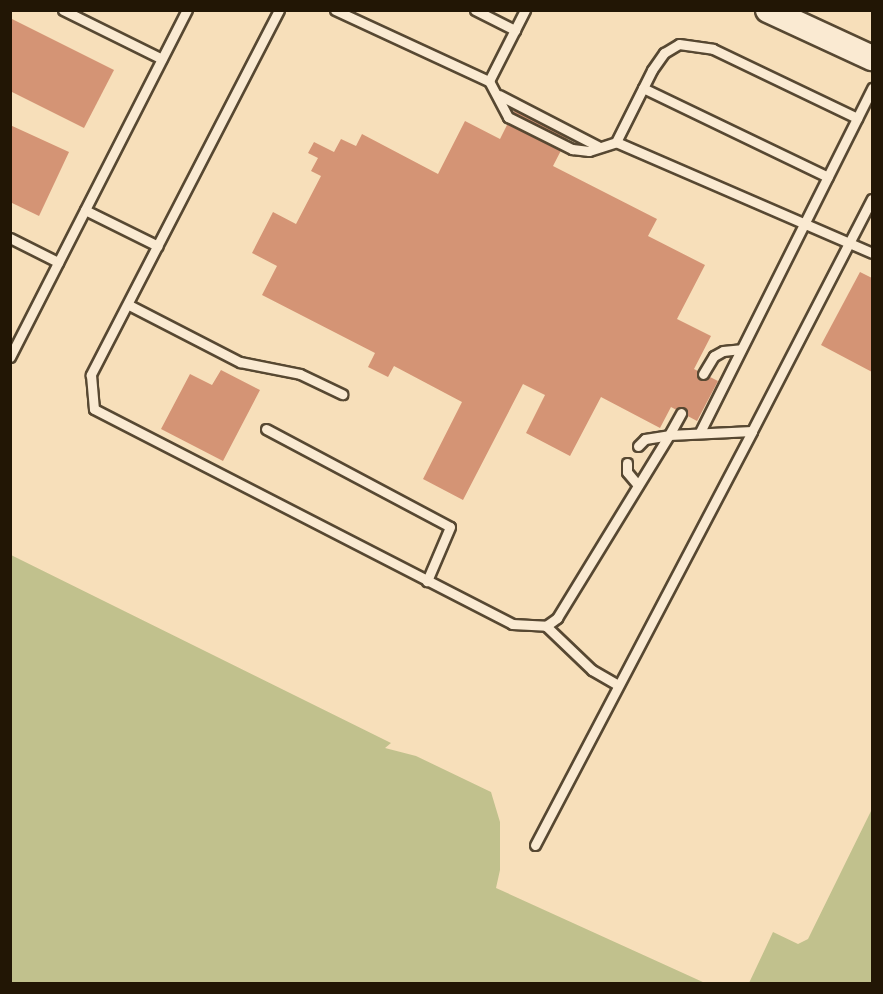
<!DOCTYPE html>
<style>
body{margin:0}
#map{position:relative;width:883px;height:994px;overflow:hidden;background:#f7dfba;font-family:"IM FELL DW Pica",serif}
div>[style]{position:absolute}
.green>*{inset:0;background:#c1c18d}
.building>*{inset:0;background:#d49475}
.roads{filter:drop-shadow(2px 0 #574832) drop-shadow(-2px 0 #574832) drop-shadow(0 2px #574832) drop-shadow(0 -2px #574832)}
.service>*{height:9px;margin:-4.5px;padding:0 4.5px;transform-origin:4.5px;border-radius:4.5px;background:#faead2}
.tertiary>*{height:24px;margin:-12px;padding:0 12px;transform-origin:12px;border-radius:12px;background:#faead2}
span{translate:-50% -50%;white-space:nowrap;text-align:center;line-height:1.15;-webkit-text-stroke:4.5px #faead2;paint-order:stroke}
.frame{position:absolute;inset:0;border:12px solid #221605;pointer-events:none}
</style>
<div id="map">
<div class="green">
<i style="clip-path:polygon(11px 555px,391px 743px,385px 748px,416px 756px,491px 792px,500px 822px,500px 870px,496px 888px,705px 983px,11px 983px)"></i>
<i style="clip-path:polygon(872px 809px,872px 983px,749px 983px,773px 932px,798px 944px,808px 939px)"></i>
</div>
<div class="building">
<i style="clip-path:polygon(10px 18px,114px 70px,84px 128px,10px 91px)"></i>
<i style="clip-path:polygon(517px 105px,570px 133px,553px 166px,657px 219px,648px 236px,705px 265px,677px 319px,711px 336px,694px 369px,718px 381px,697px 421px,671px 407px,660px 428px,601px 397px,570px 456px,526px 433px,545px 395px,523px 384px,463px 500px,423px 479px,462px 402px,394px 366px,388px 377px,368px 367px,375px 353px,262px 295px,277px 266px,252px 253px,273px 212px,296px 224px,321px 176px,311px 171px,318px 158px,308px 153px,314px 142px,334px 152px,341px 139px,356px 146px,362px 134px,438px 174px,465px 121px,500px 139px)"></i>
<i style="clip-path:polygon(10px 125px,69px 152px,39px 216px,10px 202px)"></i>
<i style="clip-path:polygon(860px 272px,872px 278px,872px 372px,821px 345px)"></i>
<i style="clip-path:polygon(221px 370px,260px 390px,223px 461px,161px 429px,190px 374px,212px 385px)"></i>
</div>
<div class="roads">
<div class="service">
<i style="left:63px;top:10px;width:110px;rotate:26.3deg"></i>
<i style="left:279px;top:10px;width:411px;rotate:117.3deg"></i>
<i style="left:91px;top:375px;width:34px;rotate:85deg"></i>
<i style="left:94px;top:409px;width:470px;rotate:27.2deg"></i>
<i style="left:512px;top:624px;width:34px;rotate:3deg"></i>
<i style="left:546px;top:626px;width:14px;rotate:-36deg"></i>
<i style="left:557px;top:618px;width:215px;rotate:-58.5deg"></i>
<i style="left:669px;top:435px;width:83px;rotate:-2.8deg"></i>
<i style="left:752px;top:431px;width:261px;rotate:-62.7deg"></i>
<i style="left:335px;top:10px;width:170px;rotate:24.8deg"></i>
<i style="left:489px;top:81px;width:41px;rotate:62.2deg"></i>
<i style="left:508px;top:117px;width:72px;rotate:26.6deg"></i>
<i style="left:572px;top:149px;width:17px;rotate:7deg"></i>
<i style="left:589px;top:151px;width:28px;rotate:-18deg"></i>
<i style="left:616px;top:142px;width:279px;rotate:23.4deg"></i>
<i style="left:475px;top:10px;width:45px;rotate:26.6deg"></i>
<i style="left:489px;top:81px;width:80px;rotate:-63.1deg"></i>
<i style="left:643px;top:88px;width:205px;rotate:25.7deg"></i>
<i style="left:499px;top:95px;width:111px;rotate:27.3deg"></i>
<i style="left:616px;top:142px;width:80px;rotate:-63.4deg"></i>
<i style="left:652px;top:70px;width:21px;rotate:-55deg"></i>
<i style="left:664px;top:53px;width:17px;rotate:-31deg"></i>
<i style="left:679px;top:44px;width:34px;rotate:8deg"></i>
<i style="left:713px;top:49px;width:160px;rotate:25.6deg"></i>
<i style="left:85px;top:210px;width:81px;rotate:26.3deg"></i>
<i style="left:10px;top:238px;width:54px;rotate:26.6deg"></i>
<i style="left:129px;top:305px;width:125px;rotate:27.2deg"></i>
<i style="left:240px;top:362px;width:61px;rotate:11.3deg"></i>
<i style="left:300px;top:374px;width:47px;rotate:25.5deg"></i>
<i style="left:10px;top:357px;width:390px;rotate:-63deg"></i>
<i style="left:703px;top:374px;width:21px;rotate:-59deg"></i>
<i style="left:714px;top:356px;width:10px;rotate:-29deg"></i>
<i style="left:723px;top:351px;width:18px;rotate:-6deg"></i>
<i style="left:266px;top:429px;width:208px;rotate:28deg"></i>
<i style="left:450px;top:527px;width:59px;rotate:113.1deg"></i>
<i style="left:700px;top:432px;width:385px;rotate:-63.4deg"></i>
<i style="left:638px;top:446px;width:10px;rotate:-45deg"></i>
<i style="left:645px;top:439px;width:24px;rotate:-9deg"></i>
<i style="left:669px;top:435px;width:25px;rotate:-61deg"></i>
<i style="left:627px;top:463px;width:9px;rotate:90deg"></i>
<i style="left:627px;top:472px;width:17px;rotate:50deg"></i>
<i style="left:546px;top:626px;width:64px;rotate:43.7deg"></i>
<i style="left:592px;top:670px;width:30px;rotate:30deg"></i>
<i style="left:535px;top:845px;width:467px;rotate:-62.3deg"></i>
</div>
<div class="tertiary">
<i style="left:768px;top:10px;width:115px;rotate:24.8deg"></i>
</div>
</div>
<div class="frame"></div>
</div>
